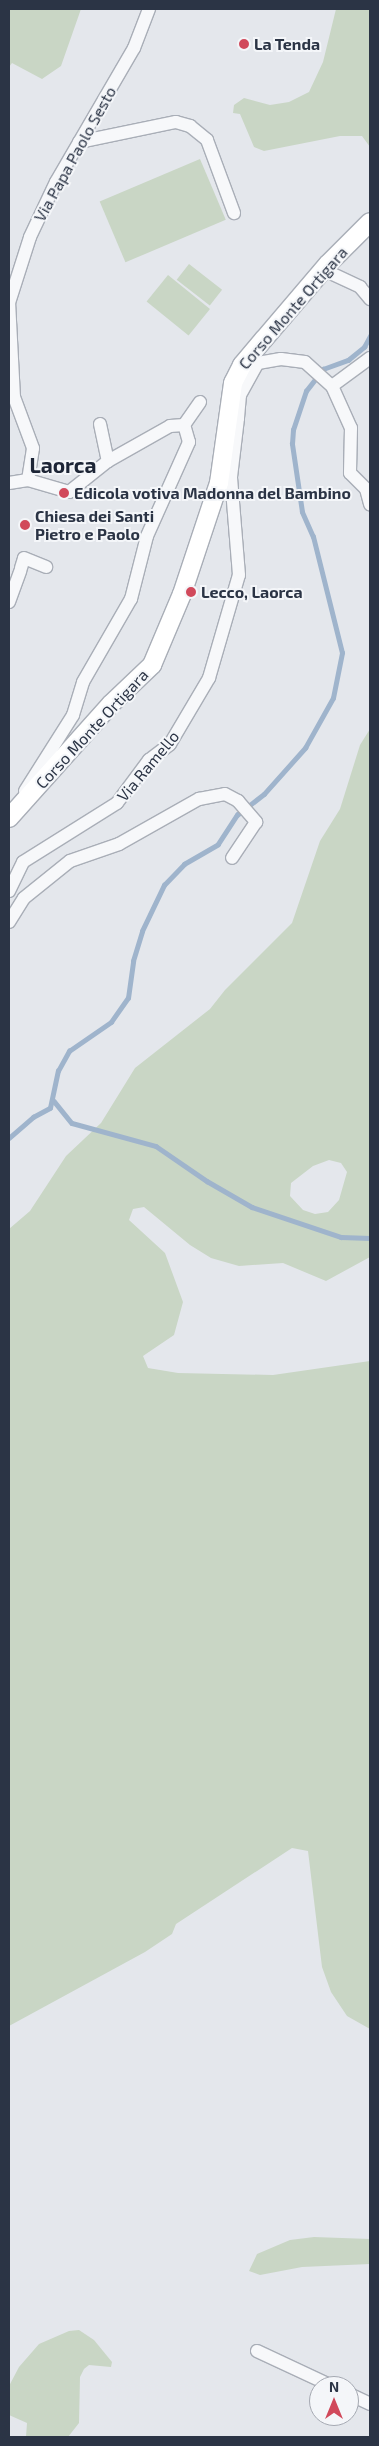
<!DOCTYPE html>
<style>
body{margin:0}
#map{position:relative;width:379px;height:2446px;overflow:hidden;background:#e4e7ec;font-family:"Exo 2",sans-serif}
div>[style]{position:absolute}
.green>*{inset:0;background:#c9d6c5;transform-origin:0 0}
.stream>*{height:4.5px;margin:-2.25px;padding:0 2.25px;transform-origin:2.25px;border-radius:2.25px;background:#9fb4cc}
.roads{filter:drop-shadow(1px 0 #a9aeb7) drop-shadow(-1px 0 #a9aeb7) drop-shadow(0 1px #a9aeb7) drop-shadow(0 -1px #a9aeb7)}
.minor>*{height:12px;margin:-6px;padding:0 6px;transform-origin:6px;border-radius:6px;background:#f7f8fa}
.secondary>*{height:18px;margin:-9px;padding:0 9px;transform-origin:9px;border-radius:9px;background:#fff}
.dots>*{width:14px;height:14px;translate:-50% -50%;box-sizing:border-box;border:2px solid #f4f6f9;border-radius:50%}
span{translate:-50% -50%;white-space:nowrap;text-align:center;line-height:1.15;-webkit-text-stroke:4px #f4f6f9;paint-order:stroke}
.poi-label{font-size:16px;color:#2b3445;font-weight:700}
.left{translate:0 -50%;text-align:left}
.street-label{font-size:16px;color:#2b3445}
.district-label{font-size:21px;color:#1d2536;font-weight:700}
.frame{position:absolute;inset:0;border:10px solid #2b3445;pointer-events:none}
.north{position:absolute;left:309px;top:2376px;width:50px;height:50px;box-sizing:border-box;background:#f4f6f9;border:1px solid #a4a8b1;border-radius:50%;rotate:0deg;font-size:14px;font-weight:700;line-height:20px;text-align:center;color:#2b3445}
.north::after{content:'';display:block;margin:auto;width:18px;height:22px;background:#d1495b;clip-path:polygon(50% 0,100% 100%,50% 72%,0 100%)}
</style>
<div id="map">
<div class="green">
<i style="clip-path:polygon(9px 9px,81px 9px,61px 66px,42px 79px,12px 63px,9px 67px)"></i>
<i style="clip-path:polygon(336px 9px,370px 9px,370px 147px,362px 136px,340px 136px,264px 151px,254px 147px,240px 114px,233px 113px,234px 105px,244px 98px,270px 105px,289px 102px,309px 92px,323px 62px)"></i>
<i style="left:200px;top:159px;width:66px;height:109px;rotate:67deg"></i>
<i style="left:189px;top:264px;width:42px;height:20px;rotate:38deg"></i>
<i style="left:168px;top:275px;width:54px;height:34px;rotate:39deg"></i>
<i style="clip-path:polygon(evenodd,370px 729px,370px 1257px,326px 1281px,283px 1263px,239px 1266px,211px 1258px,190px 1245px,144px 1207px,133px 1209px,129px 1220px,165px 1253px,183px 1302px,174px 1335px,143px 1356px,148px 1368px,178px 1373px,273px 1375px,370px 1361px,370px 2029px,347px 2016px,331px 1992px,322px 1967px,308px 1851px,292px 1848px,176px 1924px,172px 1934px,145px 1952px,9px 2026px,9px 1229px,30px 1211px,66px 1156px,101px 1123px,135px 1068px,210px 1009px,225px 990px,292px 923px,320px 841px,340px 809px,360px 745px,370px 729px,329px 1160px,341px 1163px,347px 1172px,339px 1200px,328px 1212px,315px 1214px,303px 1210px,290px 1196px,291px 1183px,313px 1166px,329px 1160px)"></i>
<i style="clip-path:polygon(314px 2237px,370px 2239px,370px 2264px,302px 2267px,260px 2275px,249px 2271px,257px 2254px,290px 2240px)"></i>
<i style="clip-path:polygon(79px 2330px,94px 2340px,112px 2362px,111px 2367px,89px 2365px,84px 2369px,80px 2377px,79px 2423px,68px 2437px,26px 2437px,27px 2423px,9px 2415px,9px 2386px,19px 2367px,39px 2344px,69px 2331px)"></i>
</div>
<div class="stream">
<i style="left:54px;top:1101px;width:28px;rotate:51deg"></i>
<i style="left:72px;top:1123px;width:87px;rotate:15.3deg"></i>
<i style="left:156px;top:1146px;width:62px;rotate:34.5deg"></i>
<i style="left:207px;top:1181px;width:52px;rotate:30deg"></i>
<i style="left:252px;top:1207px;width:94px;rotate:18.6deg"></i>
<i style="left:341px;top:1237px;width:29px;rotate:2deg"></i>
<i style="left:9px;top:1138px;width:32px;rotate:-41deg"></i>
<i style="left:33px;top:1117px;width:19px;rotate:-28deg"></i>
<i style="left:50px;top:1108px;width:38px;rotate:-78deg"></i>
<i style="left:58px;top:1071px;width:23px;rotate:-61deg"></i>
<i style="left:69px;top:1051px;width:51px;rotate:-34.6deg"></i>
<i style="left:111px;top:1022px;width:29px;rotate:-55deg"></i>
<i style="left:128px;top:998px;width:37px;rotate:-82deg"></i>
<i style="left:133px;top:961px;width:31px;rotate:-73deg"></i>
<i style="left:142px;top:931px;width:51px;rotate:-64.4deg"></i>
<i style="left:164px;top:885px;width:29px;rotate:-46deg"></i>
<i style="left:184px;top:864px;width:39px;rotate:-30deg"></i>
<i style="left:218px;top:844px;width:35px;rotate:-57deg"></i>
<i style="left:237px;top:815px;width:34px;rotate:-38deg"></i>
<i style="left:264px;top:794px;width:62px;rotate:-48.3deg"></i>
<i style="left:305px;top:748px;width:57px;rotate:-60.8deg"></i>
<i style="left:333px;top:698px;width:46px;rotate:-78.7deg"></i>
<i style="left:342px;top:653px;width:120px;rotate:-104deg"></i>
<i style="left:313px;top:537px;width:27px;rotate:-114deg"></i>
<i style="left:302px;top:512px;width:69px;rotate:-98.4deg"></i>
<i style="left:292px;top:444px;width:14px;rotate:-86deg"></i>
<i style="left:293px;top:430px;width:41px;rotate:-71.6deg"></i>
<i style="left:306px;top:391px;width:28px;rotate:-52deg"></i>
<i style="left:323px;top:369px;width:27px;rotate:-20deg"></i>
<i style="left:348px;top:360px;width:21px;rotate:-39deg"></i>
<i style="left:364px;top:347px;width:13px;rotate:-61deg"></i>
</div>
<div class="roads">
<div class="minor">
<i style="left:79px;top:142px;width:99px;rotate:-11.7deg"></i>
<i style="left:176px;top:122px;width:15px;rotate:16deg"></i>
<i style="left:190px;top:126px;width:22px;rotate:39deg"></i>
<i style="left:207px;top:140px;width:78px;rotate:69.7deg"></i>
<i style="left:324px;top:270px;width:40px;rotate:25deg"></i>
<i style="left:360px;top:287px;width:16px;rotate:50deg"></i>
<i style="left:332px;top:386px;width:47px;rotate:-36.4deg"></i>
<i style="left:231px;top:418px;width:7px"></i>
<i style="left:238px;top:418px;width:23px;rotate:-85deg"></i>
<i style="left:240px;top:395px;width:37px;rotate:-61deg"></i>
<i style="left:258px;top:363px;width:23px;rotate:-10deg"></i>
<i style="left:281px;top:359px;width:24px;rotate:7deg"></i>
<i style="left:305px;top:362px;width:36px;rotate:42deg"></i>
<i style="left:332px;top:386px;width:46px;rotate:65.7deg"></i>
<i style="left:351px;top:428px;width:45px;rotate:91.3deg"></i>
<i style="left:350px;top:473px;width:23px;rotate:45deg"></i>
<i style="left:366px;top:489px;width:16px;rotate:75deg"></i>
<i style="left:100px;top:424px;width:38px;rotate:78deg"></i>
<i style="left:28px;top:480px;width:32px;rotate:-81deg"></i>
<i style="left:33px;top:448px;width:54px;rotate:-110.4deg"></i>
<i style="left:14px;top:397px;width:94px;rotate:-93deg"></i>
<i style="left:9px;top:303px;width:69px;rotate:-72.3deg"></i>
<i style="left:30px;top:237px;width:61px;rotate:-64.7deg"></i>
<i style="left:56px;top:182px;width:155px;rotate:-59.8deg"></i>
<i style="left:134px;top:48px;width:42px;rotate:-69deg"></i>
<i style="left:9px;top:483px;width:19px;rotate:-9deg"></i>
<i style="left:28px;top:480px;width:43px;rotate:16.3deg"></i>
<i style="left:69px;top:492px;width:50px;rotate:-38.5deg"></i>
<i style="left:108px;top:461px;width:71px;rotate:-29.4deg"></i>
<i style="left:170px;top:426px;width:14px;rotate:-4deg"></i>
<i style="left:184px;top:425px;width:28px;rotate:-55deg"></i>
<i style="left:21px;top:568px;width:10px;rotate:-73deg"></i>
<i style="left:24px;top:558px;width:24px;rotate:22deg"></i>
<i style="left:9px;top:602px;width:33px;rotate:-70deg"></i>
<i style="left:25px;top:791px;width:90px;rotate:-57.7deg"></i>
<i style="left:73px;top:715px;width:34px;rotate:-73deg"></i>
<i style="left:83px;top:682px;width:96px;rotate:-60deg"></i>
<i style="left:131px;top:599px;width:65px;rotate:-75.7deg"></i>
<i style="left:147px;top:536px;width:103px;rotate:-65.9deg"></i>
<i style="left:189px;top:442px;width:18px;rotate:-106deg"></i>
<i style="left:9px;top:891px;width:32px;rotate:-64deg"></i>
<i style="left:23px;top:862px;width:111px;rotate:-32.1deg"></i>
<i style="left:117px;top:803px;width:54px;rotate:-53.3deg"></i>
<i style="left:149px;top:760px;width:26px;rotate:-37deg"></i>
<i style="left:170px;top:744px;width:77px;rotate:-59.4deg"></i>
<i style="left:209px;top:678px;width:107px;rotate:-73.8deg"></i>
<i style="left:239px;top:575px;width:98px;rotate:-94.7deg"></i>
<i style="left:231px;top:477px;width:59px;rotate:-83.2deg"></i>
<i style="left:9px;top:922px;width:28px;rotate:-58deg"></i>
<i style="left:24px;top:898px;width:59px;rotate:-38.8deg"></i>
<i style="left:70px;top:861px;width:52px;rotate:-19.1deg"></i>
<i style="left:119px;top:844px;width:92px;rotate:-29.4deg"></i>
<i style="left:199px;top:799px;width:26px;rotate:-11deg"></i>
<i style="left:225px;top:794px;width:15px;rotate:28deg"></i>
<i style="left:238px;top:801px;width:28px;rotate:49deg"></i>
<i style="left:256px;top:822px;width:43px;rotate:123.7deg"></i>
<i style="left:257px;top:2351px;width:83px;rotate:25deg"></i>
<i style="left:349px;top:2394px;width:23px;rotate:25deg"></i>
</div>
<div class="secondary">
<i style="left:9px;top:818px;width:153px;rotate:-48.2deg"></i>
<i style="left:111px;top:704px;width:57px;rotate:-43.6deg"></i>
<i style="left:152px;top:665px;width:77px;rotate:-67.1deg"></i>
<i style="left:182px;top:594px;width:117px;rotate:-71.6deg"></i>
<i style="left:219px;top:483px;width:101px;rotate:-82deg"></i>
<i style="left:233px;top:383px;width:20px;rotate:-63deg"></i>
<i style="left:242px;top:365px;width:34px;rotate:-50deg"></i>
<i style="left:264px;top:339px;width:99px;rotate:-49.5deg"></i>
<i style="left:328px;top:264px;width:59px;rotate:-45deg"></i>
</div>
</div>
<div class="dots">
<i style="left:244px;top:44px;background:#d1495b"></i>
<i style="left:64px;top:493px;background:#d1495b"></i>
<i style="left:25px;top:525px;background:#d1495b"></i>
<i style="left:191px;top:592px;background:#d1495b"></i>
</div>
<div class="poi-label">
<span class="left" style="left:254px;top:44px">La Tenda</span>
<span class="left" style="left:74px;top:493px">Edicola votiva Madonna del Bambino</span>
<span class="left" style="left:35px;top:525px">Chiesa dei Santi<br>Pietro e Paolo</span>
<span class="left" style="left:201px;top:592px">Lecco, Laorca</span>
</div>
<div class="street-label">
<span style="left:75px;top:154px;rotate:-61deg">Via Papa Paolo Sesto</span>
<span style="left:293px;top:308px;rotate:-49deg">Corso Monte Ortigara</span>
<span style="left:92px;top:729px;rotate:-47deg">Corso Monte Ortigara</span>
<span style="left:148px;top:766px;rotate:-50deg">Via Ramello</span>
</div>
<div class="district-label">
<span style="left:63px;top:465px">Laorca</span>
</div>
<div class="frame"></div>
<div class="north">N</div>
</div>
